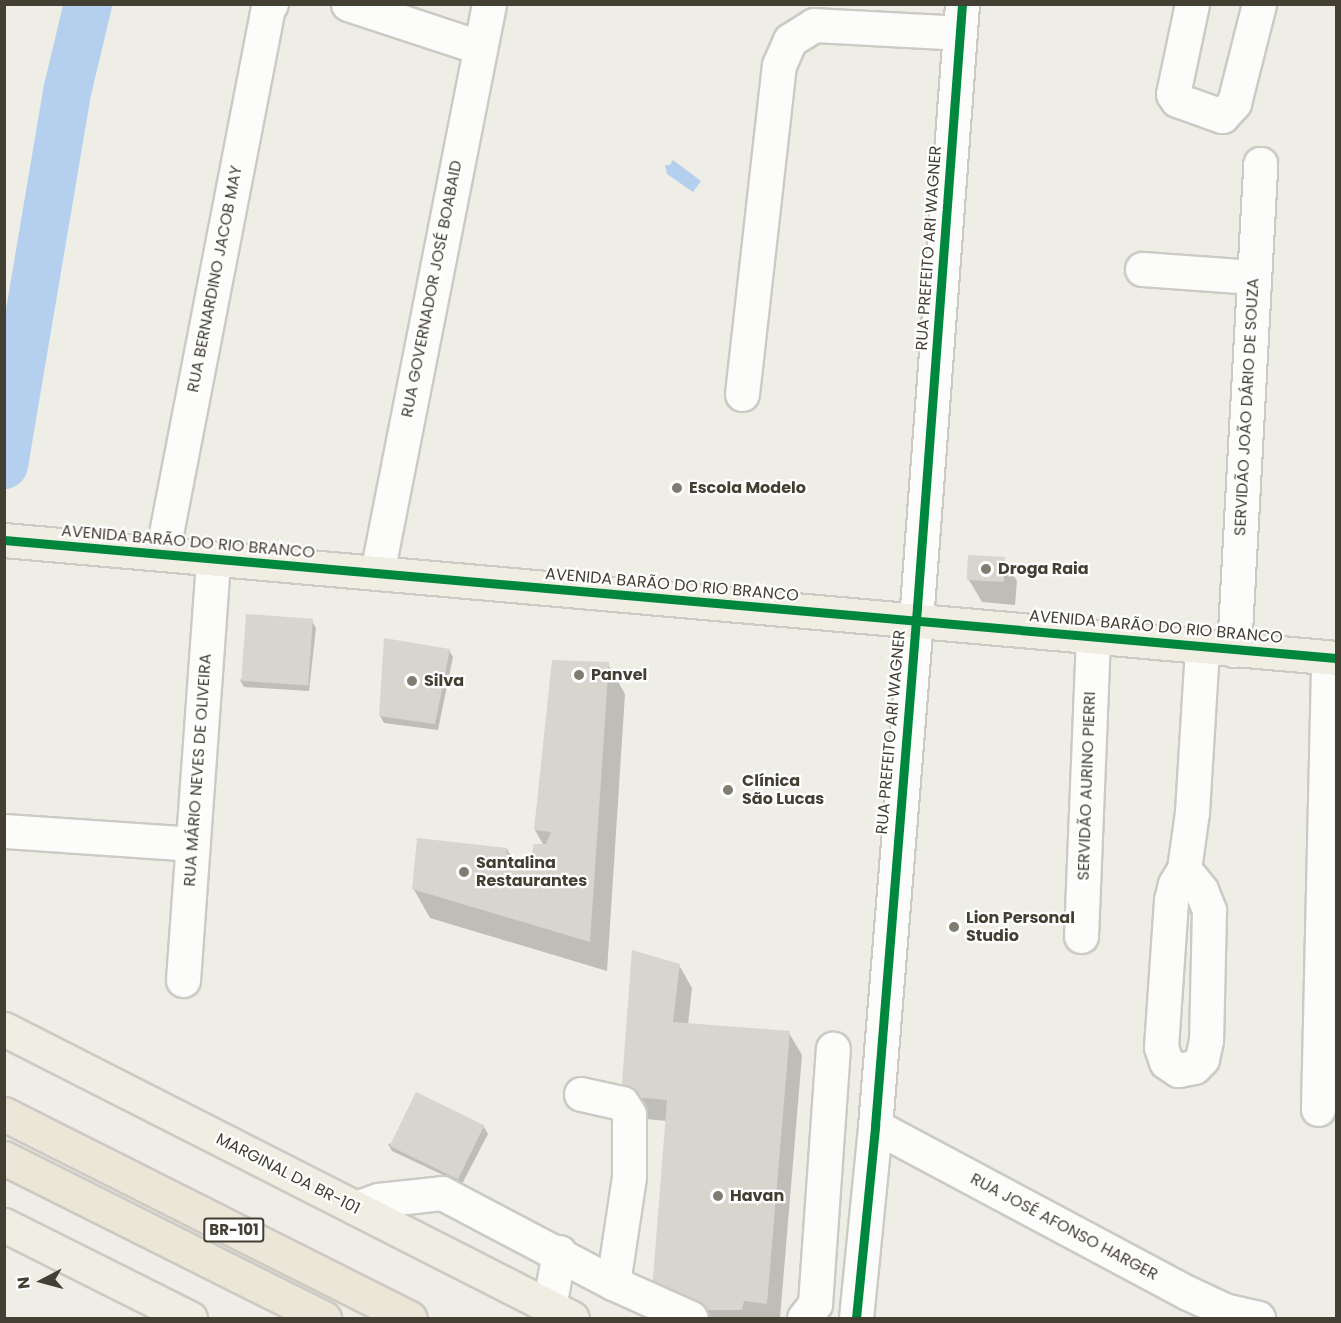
<!DOCTYPE html>
<meta charset="utf-8">
<style>
body{margin:0}
#map{position:relative;width:1341px;height:1323px;overflow:hidden;background:#eeede6;font-family:Poppins,sans-serif}
div>[style]{position:absolute}
.water>*{inset:0;background:#b4d0ee}
.shadow>*{inset:0;background:#0003}
.river>*{height:48px;margin:-24px;padding:0 24px;transform-origin:24px;border-radius:24px;background:#b4d0ee}
.building>*{inset:0;background:#d7d5ce;transform-origin:0 0}
.roads{filter:drop-shadow(2px 0 #cccac4) drop-shadow(-2px 0 #cccac4) drop-shadow(0 2px #cccac4) drop-shadow(0 -2px #cccac4)}
.minor>*{height:33px;margin:-16.5px;padding:0 16.5px;transform-origin:16.5px;border-radius:16.5px;background:#fcfcfb}
.major>*{height:33px;margin:-16.5px;padding:0 16.5px;transform-origin:16.5px;border-radius:16.5px;background:#f0eee2}
.highway>*{height:33px;margin:-16.5px;padding:0 16.5px;transform-origin:16.5px;border-radius:16.5px;background:#ebe6d7}
.cycleway>*{height:9px;margin:-4.5px;padding:0 4.5px;transform-origin:4.5px;border-radius:4.5px;background:#00873e}
.dots>*{width:16px;height:16px;translate:-50% -50%;box-sizing:border-box;border:3px solid #fff;border-radius:50%}
span{translate:-50% -50%;white-space:nowrap;text-align:center;line-height:1.15;-webkit-text-stroke:4.5px #fff;paint-order:stroke}
.shield-label span{padding:2px 4px;background:#fff;border:2px solid;border-radius:4px;-webkit-text-stroke-width:0}
.shield-label{font-size:15px;color:#433f33;font-weight:700}
.street-label{font-size:16px;color:#433f33}
.poi-label{font-size:16px;color:#433f33;font-weight:700}
.left{translate:0 -50%;text-align:left}
.frame{position:absolute;inset:0;border:6px solid #433f33;pointer-events:none}
.north{position:absolute;left:12px;top:1251px;width:60px;height:60px;-webkit-text-stroke:4px #fff;paint-order:stroke;rotate:264deg;font-size:16px;font-weight:700;line-height:24px;text-align:center;color:#433f33}
.north::after{content:'';display:block;margin:auto;width:21px;height:27px;background:#433f33;clip-path:polygon(50% 0,100% 100%,50% 72%,0 100%)}
</style>
<div id="map">
<div class="water">
<i style="clip-path:polygon(673px 160px,701px 181px,693px 192px,667px 174px,665px 165px,670px 165px)"></i>
</div>
<div class="shadow">
<i style="clip-path:polygon(1004px 559px,1017px 581px,1015px 605px,982px 602px,969px 580px)"></i>
<i style="clip-path:polygon(312px 621px,316px 628px,309px 691px,244px 687px,240px 680px)"></i>
<i style="clip-path:polygon(449px 650px,453px 657px,438px 730px,384px 723px,380px 716px)"></i>
<i style="clip-path:polygon(608px 664px,625px 694px,607px 971px,430px 918px,413px 888px,507px 849px,517px 867px,522px 868px,544px 846px,535px 830px)"></i>
<i style="clip-path:polygon(679px 965px,692px 988px,688px 1025px,789px 1033px,802px 1055px,780px 1318px,684px 1318px,667px 1121px,636px 1118px,623px 1096px)"></i>
<i style="clip-path:polygon(484px 1127px,488px 1134px,462px 1184px,392px 1151px,388px 1144px)"></i>
</div>
<div class="river">
<i style="left:4px;top:465px;width:382px;rotate:-80.4deg"></i>
<i style="left:68px;top:88px;width:86px;rotate:-76.6deg"></i>
</div>
<div class="building">
<i style="left:968px;top:555px;width:37px;height:25px;rotate:3deg"></i>
<i style="left:246px;top:614px;width:67px;height:67px;rotate:4deg"></i>
<i style="clip-path:polygon(384px 638px,450px 649px,435px 724px,379px 716px)"></i>
<i style="clip-path:polygon(552px 660px,609px 662px,590px 942px,412px 889px,417px 838px,507px 848px,506px 864px,522px 866px,531px 858px,534px 844px,546px 844px,551px 832px,534px 830px)"></i>
<i style="clip-path:polygon(632px 950px,680px 964px,673px 1022px,790px 1031px,767px 1304px,744px 1301px,742px 1310px,707px 1310px,673px 1302px,652px 1291px,667px 1100px,621px 1096px)"></i>
<i style="left:416px;top:1092px;width:76px;height:60px;rotate:26deg"></i>
</div>
<div class="roads">
<div class="minor">
<i style="left:348px;top:4px;width:138px;rotate:18.2deg"></i>
<i style="left:1192px;top:4px;width:92px;rotate:101.9deg"></i>
<i style="left:1173px;top:94px;width:7px;rotate:56deg"></i>
<i style="left:1177px;top:100px;width:48px;rotate:19.6deg"></i>
<i style="left:1222px;top:116px;width:18px;rotate:-47deg"></i>
<i style="left:1234px;top:103px;width:102px;rotate:-75.8deg"></i>
<i style="left:1142px;top:269px;width:112px;rotate:4.1deg"></i>
<i style="left:742px;top:394px;width:331px;rotate:-83.6deg"></i>
<i style="left:779px;top:65px;width:27px;rotate:-66deg"></i>
<i style="left:790px;top:40px;width:28px;rotate:-32deg"></i>
<i style="left:814px;top:25px;width:146px;rotate:3.1deg"></i>
<i style="left:162px;top:554px;width:557px;rotate:-79.03deg"></i>
<i style="left:268px;top:7px;width:4px;rotate:-45deg"></i>
<i style="left:377px;top:573px;width:580px;rotate:-78.86deg"></i>
<i style="left:1234px;top:650px;width:487px;rotate:-86.9deg"></i>
<i style="left:4px;top:831px;width:189px;rotate:3.9deg"></i>
<i style="left:1184px;top:869px;width:27px;rotate:51deg"></i>
<i style="left:1201px;top:890px;width:22px;rotate:68deg"></i>
<i style="left:1209px;top:910px;width:130px;rotate:91.3deg"></i>
<i style="left:1206px;top:1040px;width:19px;rotate:102deg"></i>
<i style="left:1202px;top:1059px;width:11px;rotate:135deg"></i>
<i style="left:1194px;top:1067px;width:16px;rotate:169deg"></i>
<i style="left:1178px;top:1070px;width:14px;rotate:-146deg"></i>
<i style="left:1166px;top:1062px;width:16px;rotate:-108deg"></i>
<i style="left:1161px;top:1047px;width:147px;rotate:-86.1deg"></i>
<i style="left:1171px;top:900px;width:16px;rotate:-76deg"></i>
<i style="left:1175px;top:884px;width:17px;rotate:-59deg"></i>
<i style="left:1184px;top:869px;width:58px;rotate:-82deg"></i>
<i style="left:1192px;top:812px;width:165px;rotate:-86.5deg"></i>
<i style="left:1081px;top:936px;width:299px;rotate:-87.7deg"></i>
<i style="left:183px;top:980px;width:421px;rotate:-85.9deg"></i>
<i style="left:581px;top:1094px;width:42px;rotate:12.4deg"></i>
<i style="left:622px;top:1103px;width:13px;rotate:58deg"></i>
<i style="left:629px;top:1114px;width:63px;rotate:90deg"></i>
<i style="left:629px;top:1177px;width:107px;rotate:98.6deg"></i>
<i style="left:1318px;top:1109px;width:451px;rotate:-88.7deg"></i>
<i style="left:875px;top:1126px;width:355px;rotate:28.1deg"></i>
<i style="left:1188px;top:1293px;width:40px;rotate:25deg"></i>
<i style="left:1224px;top:1310px;width:35px;rotate:13deg"></i>
<i style="left:356px;top:1208px;width:23px;rotate:-20deg"></i>
<i style="left:378px;top:1200px;width:64px;rotate:-6.2deg"></i>
<i style="left:442px;top:1193px;width:193px;rotate:27.8deg"></i>
<i style="left:613px;top:1283px;width:85px;rotate:24.2deg"></i>
<i style="left:549px;top:1307px;width:56px;rotate:-79.7deg"></i>
<i style="left:804px;top:1318px;width:18px;rotate:-52deg"></i>
<i style="left:815px;top:1304px;width:256px;rotate:-86deg"></i>
<i style="left:856px;top:1318px;width:193px;rotate:-84.3deg"></i>
<i style="left:875px;top:1126px;width:521px;rotate:-85.37deg"></i>
<i style="left:917px;top:607px;width:605px;rotate:-85.73deg"></i>
</div>
<div class="major">
<i style="left:4px;top:540px;width:1337px;rotate:5.06deg"></i>
<i style="left:4px;top:1029px;width:637px;rotate:26.97deg"></i>
<i style="left:4px;top:1225px;width:208px;rotate:26.6deg"></i>
</div>
<div class="highway">
<i style="left:4px;top:1114px;width:454px;rotate:26.7deg"></i>
<i style="left:4px;top:1158px;width:358px;rotate:26.6deg"></i>
</div>
</div>
<div class="cycleway">
<i style="left:4px;top:540px;width:1337px;rotate:5.06deg"></i>
<i style="left:856px;top:1318px;width:193px;rotate:-84.3deg"></i>
<i style="left:875px;top:1126px;width:521px;rotate:-85.37deg"></i>
<i style="left:917px;top:607px;width:605px;rotate:-85.73deg"></i>
</div>
<div class="dots">
<i style="left:677px;top:488px;background:#7f7c72"></i>
<i style="left:986px;top:569px;background:#7f7c72"></i>
<i style="left:579px;top:675px;background:#7f7c72"></i>
<i style="left:412px;top:681px;background:#7f7c72"></i>
<i style="left:728px;top:790px;background:#7f7c72"></i>
<i style="left:464px;top:872px;background:#7f7c72"></i>
<i style="left:954px;top:927px;background:#7f7c72"></i>
<i style="left:718px;top:1196px;background:#7f7c72"></i>
</div>
<div class="shield-label">
<span style="left:234px;top:1230px">BR-101</span>
</div>
<div class="street-label">
<span style="left:929px;top:248px;rotate:-86deg">RUA PREFEITO ARI WAGNER</span>
<span style="left:215px;top:279px;rotate:-79deg">RUA BERNARDINO JACOB MAY</span>
<span style="left:432px;top:289px;rotate:-79deg">RUA GOVERNADOR JOSÉ BOABAID</span>
<span style="left:1247px;top:407px;rotate:-87deg">SERVIDÃO JOÃO DÁRIO DE SOUZA</span>
<span style="left:188px;top:542px;rotate:5deg">AVENIDA BARÃO DO RIO BRANCO</span>
<span style="left:672px;top:585px;rotate:5deg">AVENIDA BARÃO DO RIO BRANCO</span>
<span style="left:1156px;top:627px;rotate:5deg">AVENIDA BARÃO DO RIO BRANCO</span>
<span style="left:891px;top:732px;rotate:-85deg">RUA PREFEITO ARI WAGNER</span>
<span style="left:198px;top:770px;rotate:-86deg">RUA MÁRIO NEVES DE OLIVEIRA</span>
<span style="left:1087px;top:786px;rotate:-88deg">SERVIDÃO AURINO PIERRI</span>
<span style="left:288px;top:1174px;rotate:27deg">MARGINAL DA BR-101</span>
<span style="left:1064px;top:1227px;rotate:28deg">RUA JOSÉ AFONSO HARGER</span>
</div>
<div class="poi-label">
<span class="left" style="left:689px;top:488px">Escola Modelo</span>
<span class="left" style="left:998px;top:569px">Droga Raia</span>
<span class="left" style="left:591px;top:675px">Panvel</span>
<span class="left" style="left:424px;top:681px">Silva</span>
<span class="left" style="left:742px;top:790px">Clínica<br>São Lucas</span>
<span class="left" style="left:476px;top:872px">Santalina<br>Restaurantes</span>
<span class="left" style="left:966px;top:927px">Lion Personal<br>Studio</span>
<span class="left" style="left:730px;top:1196px">Havan</span>
</div>
<div class="frame"></div>
<div class="north">N</div>
</div>
